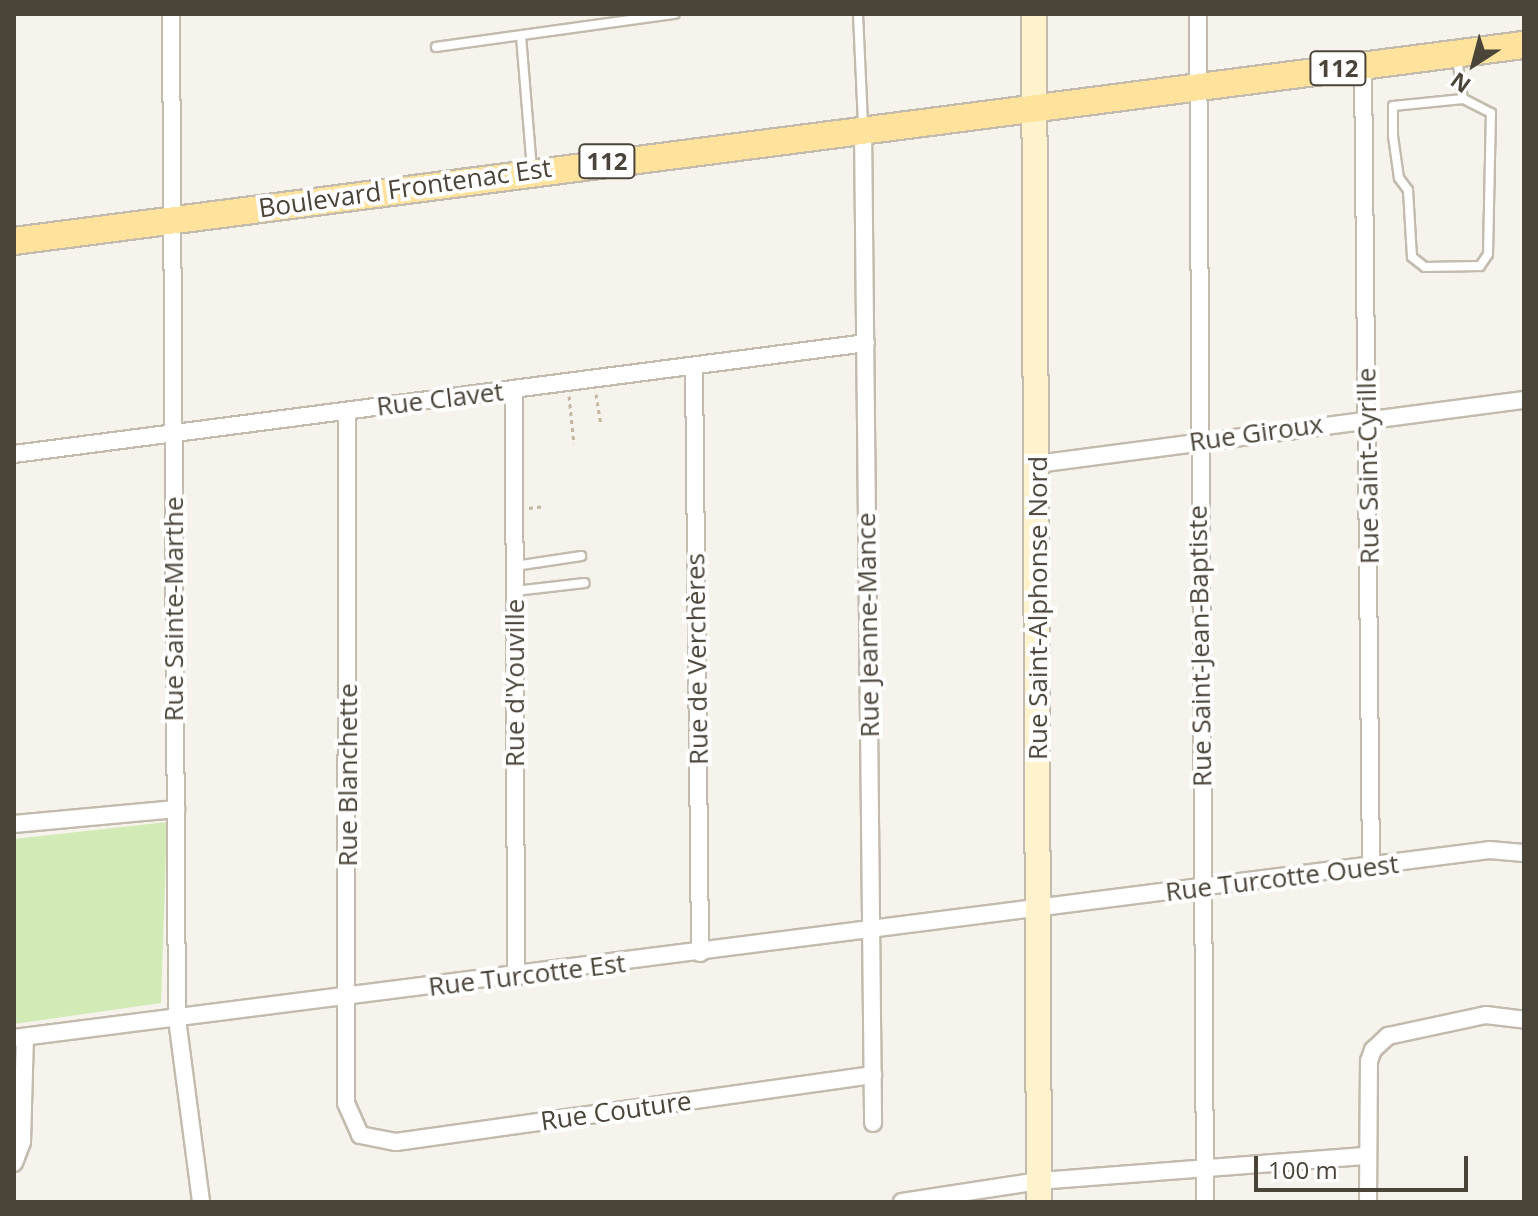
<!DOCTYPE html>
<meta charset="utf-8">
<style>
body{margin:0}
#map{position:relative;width:1538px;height:1216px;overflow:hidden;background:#f6f3ec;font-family:"Open Sans",sans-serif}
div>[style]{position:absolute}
.green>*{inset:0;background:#d2eab5}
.path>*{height:3px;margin-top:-1.5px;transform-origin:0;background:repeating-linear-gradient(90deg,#c4b79f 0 4px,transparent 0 8px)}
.roads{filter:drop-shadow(2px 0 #c2bbae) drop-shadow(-2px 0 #c2bbae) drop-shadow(0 2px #c2bbae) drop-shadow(0 -2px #c2bbae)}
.service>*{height:8px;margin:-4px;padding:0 4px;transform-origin:4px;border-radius:4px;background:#fff}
.minor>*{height:16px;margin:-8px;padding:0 8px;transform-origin:8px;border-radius:8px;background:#fff}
.secondary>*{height:24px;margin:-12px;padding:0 12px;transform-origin:12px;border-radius:12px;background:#fff3cd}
.primary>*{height:26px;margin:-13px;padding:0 13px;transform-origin:13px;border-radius:13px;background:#ffe39c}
span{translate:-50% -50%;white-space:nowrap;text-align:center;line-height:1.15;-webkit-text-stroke:8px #fff;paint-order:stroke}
.shield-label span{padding:2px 6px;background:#fff;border:2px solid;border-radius:6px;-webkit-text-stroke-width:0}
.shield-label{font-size:24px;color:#4b4439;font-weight:700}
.street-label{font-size:26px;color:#4b4439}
.frame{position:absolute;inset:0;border:16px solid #4b4439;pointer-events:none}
.north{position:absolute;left:1434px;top:24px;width:80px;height:80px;-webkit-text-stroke:6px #fff;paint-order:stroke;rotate:216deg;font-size:22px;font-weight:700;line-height:32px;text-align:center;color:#4b4439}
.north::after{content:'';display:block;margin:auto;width:28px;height:36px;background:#4b4439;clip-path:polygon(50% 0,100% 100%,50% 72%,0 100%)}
.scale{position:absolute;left:1254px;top:1156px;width:214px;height:36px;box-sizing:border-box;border:4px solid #4b4439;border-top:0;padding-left:10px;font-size:24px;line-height:28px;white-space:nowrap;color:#4b4439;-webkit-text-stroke:6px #fff;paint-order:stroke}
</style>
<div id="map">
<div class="green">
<i style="clip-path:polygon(167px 822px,161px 1003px,14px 1024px,14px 839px)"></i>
</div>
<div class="path">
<i style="left:596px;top:394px;width:32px;rotate:81deg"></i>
<i style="left:569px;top:396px;width:48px;rotate:84.1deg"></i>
<i style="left:529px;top:508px;width:16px;rotate:-7deg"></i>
</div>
<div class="roads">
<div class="service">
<i style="left:858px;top:14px;width:111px;rotate:87.4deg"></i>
<i style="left:521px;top:36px;width:135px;rotate:85.3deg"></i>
<i style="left:436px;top:47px;width:241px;rotate:-7.9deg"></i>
<i style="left:1457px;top:58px;width:41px;rotate:81.7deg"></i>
<i style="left:1463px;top:99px;width:70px;rotate:174.3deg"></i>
<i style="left:1393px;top:106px;width:30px;rotate:90deg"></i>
<i style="left:1393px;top:136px;width:42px;rotate:81.9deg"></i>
<i style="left:1399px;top:178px;width:15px;rotate:53deg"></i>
<i style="left:1408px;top:190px;width:67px;rotate:86.6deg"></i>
<i style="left:1412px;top:257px;width:16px;rotate:38deg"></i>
<i style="left:1425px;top:267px;width:55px;rotate:-1deg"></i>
<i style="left:1480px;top:266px;width:14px;rotate:-56deg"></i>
<i style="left:1488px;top:254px;width:141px;rotate:-88.8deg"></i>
<i style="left:1491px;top:113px;width:31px;rotate:-153deg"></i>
<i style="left:515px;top:566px;width:67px;rotate:-8.6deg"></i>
<i style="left:515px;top:591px;width:70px;rotate:-6.5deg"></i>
</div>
<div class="minor">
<i style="left:171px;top:14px;width:1005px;rotate:89.66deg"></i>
<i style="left:177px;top:1019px;width:185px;rotate:82.5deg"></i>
<i style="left:1198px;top:14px;width:1188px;rotate:89.66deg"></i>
<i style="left:1363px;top:64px;width:804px;rotate:89.43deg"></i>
<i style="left:863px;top:127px;width:996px;rotate:89.42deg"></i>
<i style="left:694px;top:366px;width:587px;rotate:89.41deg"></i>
<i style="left:514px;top:389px;width:588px;rotate:89.81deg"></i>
<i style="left:347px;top:411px;width:692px;rotate:90.08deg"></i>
<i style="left:346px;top:1103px;width:35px;rotate:66deg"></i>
<i style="left:360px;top:1135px;width:37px;rotate:11deg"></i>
<i style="left:396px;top:1142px;width:482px;rotate:-8deg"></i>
<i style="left:14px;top:454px;width:859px;rotate:-7.42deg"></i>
<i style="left:1037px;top:464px;width:491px;rotate:-7.5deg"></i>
<i style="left:14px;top:824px;width:163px;rotate:-5.3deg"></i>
<i style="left:14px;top:1038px;width:1487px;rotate:-7.26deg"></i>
<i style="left:1489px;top:850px;width:35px;rotate:5deg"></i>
<i style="left:14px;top:1163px;width:22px;rotate:-69deg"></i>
<i style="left:22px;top:1142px;width:105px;rotate:-88.4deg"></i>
<i style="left:902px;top:1202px;width:139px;rotate:-8.7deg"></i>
<i style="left:1039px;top:1181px;width:328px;rotate:-4.4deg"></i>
<i style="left:1368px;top:1202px;width:141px;rotate:-89.6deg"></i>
<i style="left:1369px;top:1061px;width:12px;rotate:-70deg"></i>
<i style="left:1373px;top:1050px;width:21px;rotate:-43deg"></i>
<i style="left:1388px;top:1036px;width:100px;rotate:-12.1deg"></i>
<i style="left:1486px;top:1015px;width:38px;rotate:7deg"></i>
</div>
<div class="secondary">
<i style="left:1034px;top:14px;width:1188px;rotate:89.76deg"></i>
</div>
<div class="primary">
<i style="left:14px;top:241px;width:1523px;rotate:-7.4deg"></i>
</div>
</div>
<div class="shield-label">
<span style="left:1338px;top:68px">112</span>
<span style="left:607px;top:161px">112</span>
</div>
<div class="street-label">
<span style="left:405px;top:188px;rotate:-8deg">Boulevard Frontenac Est</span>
<span style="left:440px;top:399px;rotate:-7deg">Rue Clavet</span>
<span style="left:1256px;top:433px;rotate:-8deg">Rue Giroux</span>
<span style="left:1368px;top:466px;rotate:-91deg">Rue Saint-Cyrille</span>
<span style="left:1038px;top:608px;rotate:-90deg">Rue Saint-Alphonse Nord</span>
<span style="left:174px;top:609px;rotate:-90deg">Rue Sainte-Marthe</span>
<span style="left:868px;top:625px;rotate:-91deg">Rue Jeanne-Mance</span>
<span style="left:1200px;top:646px;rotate:-91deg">Rue Saint-Jean-Baptiste</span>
<span style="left:697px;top:659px;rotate:-91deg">Rue de Verchères</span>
<span style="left:515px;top:683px;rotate:-90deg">Rue d'Youville</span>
<span style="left:348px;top:775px;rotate:-90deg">Rue Blanchette</span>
<span style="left:1282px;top:878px;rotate:-7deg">Rue Turcotte Ouest</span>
<span style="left:527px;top:975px;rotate:-7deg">Rue Turcotte Est</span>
<span style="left:616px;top:1111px;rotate:-8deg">Rue Couture</span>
</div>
<div class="frame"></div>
<div class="north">N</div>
<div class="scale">100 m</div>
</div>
